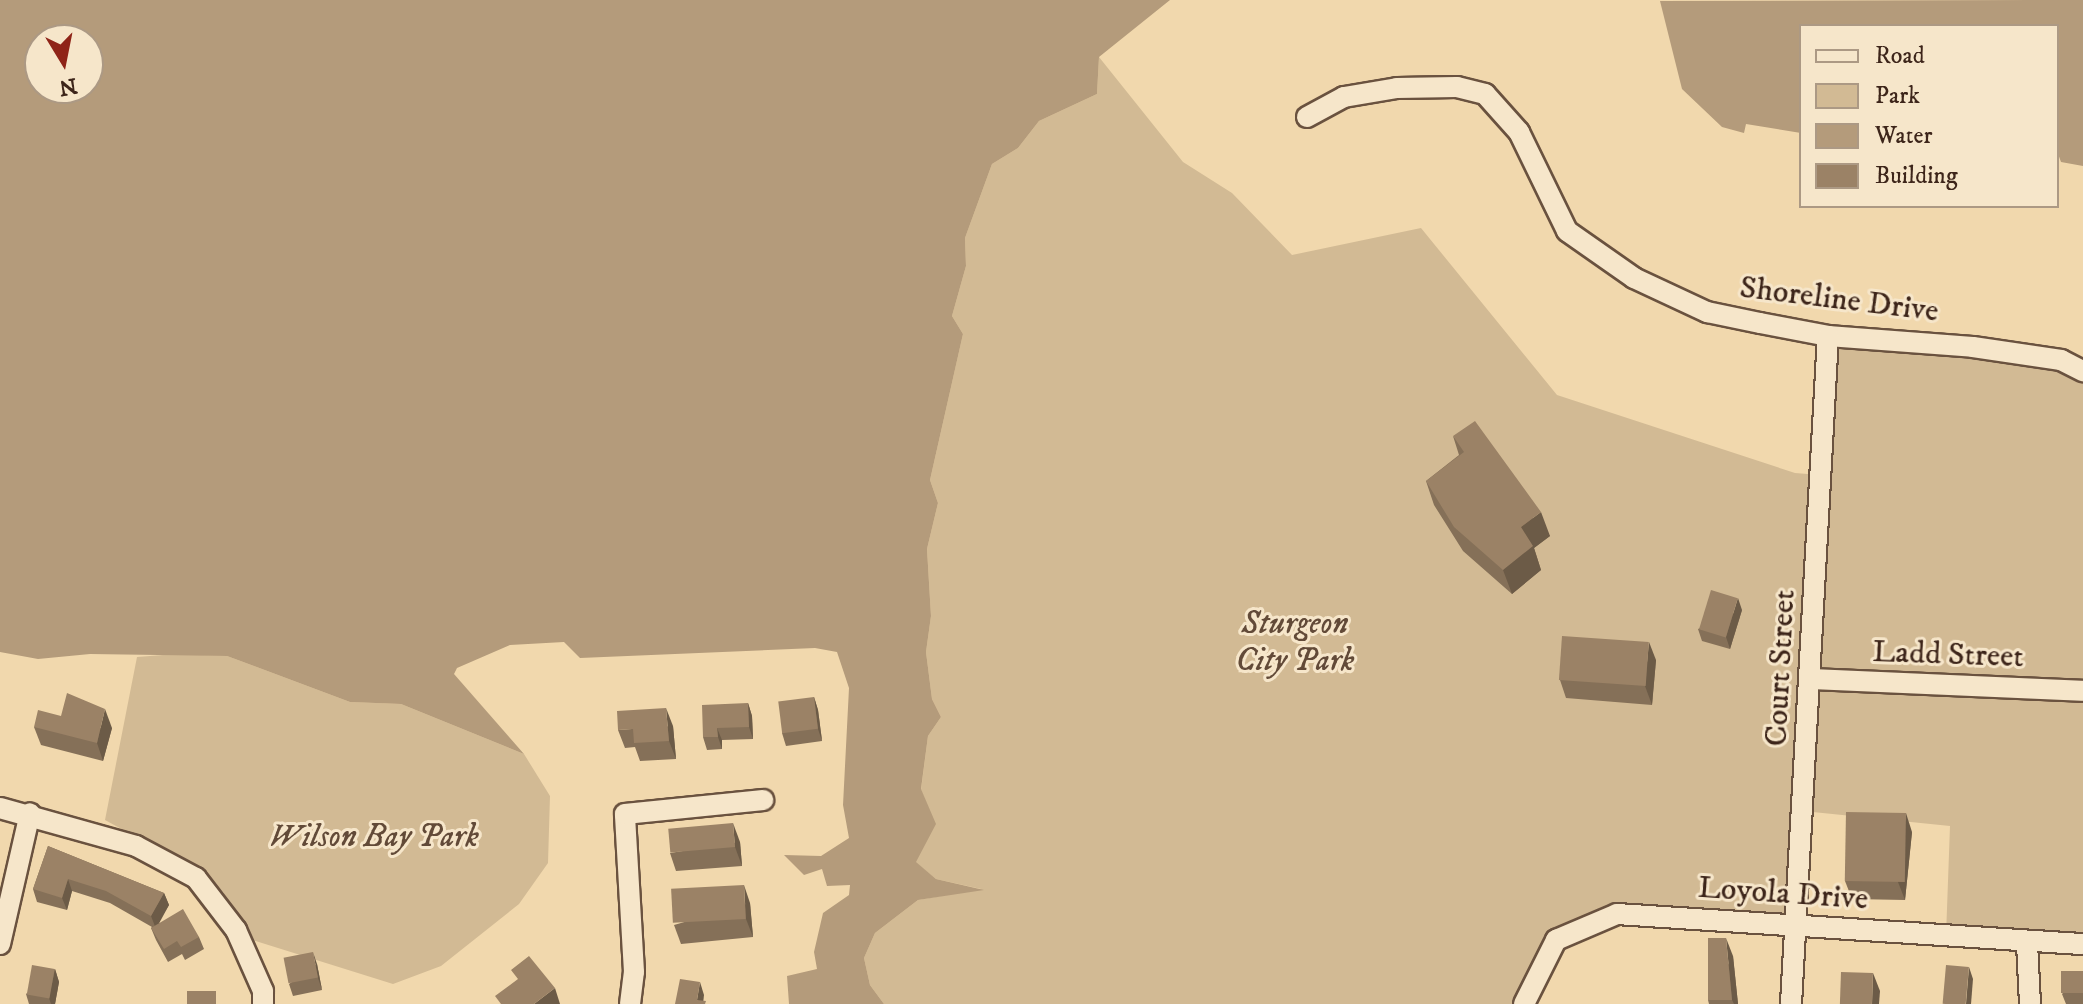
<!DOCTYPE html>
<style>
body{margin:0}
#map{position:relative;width:2083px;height:1004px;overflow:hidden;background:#f1d8ad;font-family:"IM FELL DW Pica",serif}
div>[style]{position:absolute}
.green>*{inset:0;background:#d2ba94}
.water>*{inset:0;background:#b49b7b}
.roads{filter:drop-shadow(2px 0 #6a523f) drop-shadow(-2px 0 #6a523f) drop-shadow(0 2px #6a523f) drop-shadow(0 -2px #6a523f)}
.minor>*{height:20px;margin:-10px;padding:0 10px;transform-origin:10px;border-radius:10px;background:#f6e6ca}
.wall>*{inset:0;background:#857058}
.shaded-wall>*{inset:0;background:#6c5b47}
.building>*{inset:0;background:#9b8266;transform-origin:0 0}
span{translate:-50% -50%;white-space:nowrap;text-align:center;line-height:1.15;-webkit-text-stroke:6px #f6e6ca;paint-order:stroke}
.street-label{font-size:32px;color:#3d251a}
.park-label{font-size:32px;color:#624a38;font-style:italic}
.legend{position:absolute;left:1799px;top:24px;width:260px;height:184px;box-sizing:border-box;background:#f6e6ca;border:2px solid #ac9984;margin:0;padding:10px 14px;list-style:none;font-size:24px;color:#3d251a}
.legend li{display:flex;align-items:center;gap:16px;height:40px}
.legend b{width:40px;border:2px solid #ac9984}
.north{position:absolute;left:24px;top:24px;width:80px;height:80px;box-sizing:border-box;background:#f6e6ca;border:2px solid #ac9984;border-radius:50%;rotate:170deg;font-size:22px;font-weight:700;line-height:32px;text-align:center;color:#3d251a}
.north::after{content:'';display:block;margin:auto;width:28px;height:36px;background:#8f2418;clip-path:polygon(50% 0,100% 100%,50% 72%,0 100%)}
</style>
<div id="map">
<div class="green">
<i style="clip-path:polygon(1099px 57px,1183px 162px,1232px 193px,1292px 255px,1421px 228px,1557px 395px,1795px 473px,1820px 475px,1828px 336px,2083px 371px,2083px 944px,1946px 936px,1950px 826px,1803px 811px,1795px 923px,1617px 914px,1556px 940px,1529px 994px,1535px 1004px,884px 1004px,870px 985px,864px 958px,875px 933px,918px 900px,981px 889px,936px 879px,915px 862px,935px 824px,921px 790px,928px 736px,941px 717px,932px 699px,926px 652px,931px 616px,927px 549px,938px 503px,930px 480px,963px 334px,952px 316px,966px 266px,965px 238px,992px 164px,1018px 148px,1039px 121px,1097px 94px)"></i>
<i style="clip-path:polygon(176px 654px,227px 656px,350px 702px,401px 704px,524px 754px,550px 796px,548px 863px,519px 904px,441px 966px,393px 984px,252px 940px,223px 892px,202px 873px,105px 820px,137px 657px)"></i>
</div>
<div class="water">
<i style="clip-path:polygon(evenodd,0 0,1170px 0,1099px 57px,1097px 94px,1039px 121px,1018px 148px,992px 164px,965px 238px,966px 266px,952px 316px,963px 334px,930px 480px,938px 503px,927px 549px,931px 616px,926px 652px,932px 699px,941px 717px,928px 736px,921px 789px,936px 824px,916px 862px,936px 879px,984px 890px,918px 900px,875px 933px,864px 958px,870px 985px,884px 1004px,789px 1004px,787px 976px,817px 969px,814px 952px,823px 913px,849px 895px,850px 885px,827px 886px,822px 869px,804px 875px,784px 855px,821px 856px,849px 838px,843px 805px,849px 688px,837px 652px,815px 648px,580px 658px,564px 642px,510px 645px,457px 668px,454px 674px,524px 754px,401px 704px,350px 702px,227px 656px,90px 654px,38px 659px,0 652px,0 0,88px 40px,88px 88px,40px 88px,40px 40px,88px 40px)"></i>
<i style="clip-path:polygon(2083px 0,2083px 166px,2061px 162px,2057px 151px,2057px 26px,1801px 26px,1801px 133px,1746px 124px,1744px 133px,1722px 127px,1682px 89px,1660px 1px)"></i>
</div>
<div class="roads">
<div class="minor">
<i style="left:1307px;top:117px;width:42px;rotate:-28.4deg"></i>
<i style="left:1344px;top:97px;width:54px;rotate:-9.6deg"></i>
<i style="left:1397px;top:88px;width:60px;rotate:-1deg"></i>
<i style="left:1457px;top:87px;width:29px;rotate:14deg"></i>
<i style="left:1485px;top:94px;width:51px;rotate:48.2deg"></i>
<i style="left:1519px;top:132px;width:110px;rotate:64.1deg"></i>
<i style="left:1567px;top:231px;width:82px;rotate:35deg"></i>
<i style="left:1634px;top:278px;width:81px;rotate:25deg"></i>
<i style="left:1707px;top:312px;width:54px;rotate:11.7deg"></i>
<i style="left:1760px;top:323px;width:69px;rotate:10.8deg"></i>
<i style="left:1828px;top:336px;width:145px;rotate:4.3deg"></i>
<i style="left:1973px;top:347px;width:89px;rotate:8.4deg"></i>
<i style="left:2061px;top:360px;width:25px;rotate:27deg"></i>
<i style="left:1810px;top:679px;width:273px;rotate:2.5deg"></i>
<i style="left:0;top:808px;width:141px;rotate:15.6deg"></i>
<i style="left:136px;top:846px;width:68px;rotate:28.1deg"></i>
<i style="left:196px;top:878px;width:66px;rotate:52.4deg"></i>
<i style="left:236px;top:930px;width:67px;rotate:66.1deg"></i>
<i style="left:263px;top:991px;width:13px;rotate:90deg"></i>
<i style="left:2027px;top:943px;width:61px;rotate:87.2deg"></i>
<i style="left:0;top:944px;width:134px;rotate:-77.1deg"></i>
<i style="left:630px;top:1004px;width:32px;rotate:-83deg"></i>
<i style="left:634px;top:972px;width:158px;rotate:-93.3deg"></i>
<i style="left:625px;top:814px;width:139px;rotate:-5.8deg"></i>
<i style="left:1524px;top:1004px;width:72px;rotate:-63.4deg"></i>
<i style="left:1556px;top:940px;width:66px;rotate:-23.1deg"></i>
<i style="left:1617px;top:914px;width:467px;rotate:3.7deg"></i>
<i style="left:1791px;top:1004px;width:669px;rotate:-86.83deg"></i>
</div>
</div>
<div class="wall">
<i style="clip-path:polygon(1453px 436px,1550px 536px,1534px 548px,1541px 570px,1512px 594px,1463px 551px,1434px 505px,1426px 481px,1459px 455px)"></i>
<i style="clip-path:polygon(1742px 610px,1730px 649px,1702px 641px,1698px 629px)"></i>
<i style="clip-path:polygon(1656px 660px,1652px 705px,1566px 698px,1560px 680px)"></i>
<i style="clip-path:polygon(814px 697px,818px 710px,822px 741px,786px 746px,782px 733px)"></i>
<i style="clip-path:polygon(748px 703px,752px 716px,753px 739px,722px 740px,722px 749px,707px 750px,703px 737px)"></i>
<i style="clip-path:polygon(673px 726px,676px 759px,640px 761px,635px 747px,625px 748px,618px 730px)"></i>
<i style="clip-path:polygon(34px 727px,112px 728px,103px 761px,41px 745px)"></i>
<i style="clip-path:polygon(1912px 832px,1905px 900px,1852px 899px,1845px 881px)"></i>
<i style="clip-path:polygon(740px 842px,742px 866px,676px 871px,670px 853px)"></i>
<i style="clip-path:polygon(48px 846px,164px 893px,169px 905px,158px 923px,199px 937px,204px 949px,185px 960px,182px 954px,168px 962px,156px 940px,151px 928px,152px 927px,110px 903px,72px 891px,67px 910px,37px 902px,33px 889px)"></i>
<i style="clip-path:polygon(750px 903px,753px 937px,681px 944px,674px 925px)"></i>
<i style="clip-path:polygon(1733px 956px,1738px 1004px,1709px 1004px,1708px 1000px)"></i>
<i style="clip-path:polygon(317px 964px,322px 990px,293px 996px,289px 984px)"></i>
<i style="clip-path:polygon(55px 969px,59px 982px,55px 1004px,29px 1004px,26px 994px)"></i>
<i style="clip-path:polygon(2083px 971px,2083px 1004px,2066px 1004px,2062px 994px)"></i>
</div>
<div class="shaded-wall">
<i style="clip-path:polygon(1541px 512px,1550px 536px,1534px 548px,1541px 570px,1512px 594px,1503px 570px,1521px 527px)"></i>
<i style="clip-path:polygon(1738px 598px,1742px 610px,1730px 649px,1726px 637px)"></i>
<i style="clip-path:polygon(1649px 642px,1656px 660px,1652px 705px,1645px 686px)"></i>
<i style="clip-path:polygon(814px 697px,818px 710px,822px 741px,818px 729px)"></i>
<i style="clip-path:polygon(748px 703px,752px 716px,753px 739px,749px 727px)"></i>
<i style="clip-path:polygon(666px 708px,673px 726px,676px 759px,669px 741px)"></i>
<i style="clip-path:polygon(105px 709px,112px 728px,103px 761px,97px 743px)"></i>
<i style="clip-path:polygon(717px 728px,722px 740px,722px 749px,718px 737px)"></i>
<i style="clip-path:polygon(1906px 813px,1912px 832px,1905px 900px,1898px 882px)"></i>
<i style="clip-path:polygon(733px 823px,740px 842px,742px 866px,735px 847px)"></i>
<i style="clip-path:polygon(68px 879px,72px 891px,67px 910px,62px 898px)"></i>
<i style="clip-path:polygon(744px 885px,750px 903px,753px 937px,746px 919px)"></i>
<i style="clip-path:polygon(164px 893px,169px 905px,156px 929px,151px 916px)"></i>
<i style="clip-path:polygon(1726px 938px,1733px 956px,1738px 1004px,1734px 1004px,1732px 1000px)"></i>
<i style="clip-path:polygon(313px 952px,317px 964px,322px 990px,318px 978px)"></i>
<i style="clip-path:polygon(1969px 967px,1973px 979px,1971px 1004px,1966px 1004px)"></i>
<i style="clip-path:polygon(55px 969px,59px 982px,55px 1004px,51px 1004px,49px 998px)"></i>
<i style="clip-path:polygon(1873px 973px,1880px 991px,1879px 1004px,1872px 1004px)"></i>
<i style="clip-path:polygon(700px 982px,704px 995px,703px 1004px,697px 1000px)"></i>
<i style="clip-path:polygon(555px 988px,560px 1004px,534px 1004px)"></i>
</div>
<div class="building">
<i style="clip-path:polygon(1475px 421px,1541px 512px,1521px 527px,1533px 546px,1503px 570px,1454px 527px,1426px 481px,1464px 452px,1453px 436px)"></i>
<i style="left:1711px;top:590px;width:28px;height:41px;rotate:17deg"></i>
<i style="left:1562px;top:636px;width:87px;height:44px;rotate:4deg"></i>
<i style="clip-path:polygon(67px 693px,105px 709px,97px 743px,34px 727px,38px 710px,61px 716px)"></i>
<i style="left:814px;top:697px;width:32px;height:36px;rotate:83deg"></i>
<i style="clip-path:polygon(748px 703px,749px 727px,717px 728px,718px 737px,703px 737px,702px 705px)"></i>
<i style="clip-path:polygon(666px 708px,669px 741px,634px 743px,633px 729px,618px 730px,617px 711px)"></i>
<i style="left:1846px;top:812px;width:60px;height:69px;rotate:1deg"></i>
<i style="left:733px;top:823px;width:24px;height:65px;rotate:85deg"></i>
<i style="clip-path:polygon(48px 846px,164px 893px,151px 916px,106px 891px,68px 879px,62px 898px,33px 889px)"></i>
<i style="left:744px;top:885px;width:34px;height:73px;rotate:87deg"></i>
<i style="clip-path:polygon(183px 909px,199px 937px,181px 947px,177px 941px,164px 949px,151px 928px)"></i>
<i style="clip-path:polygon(1708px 938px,1726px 938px,1732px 1000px,1708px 1000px)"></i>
<i style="left:313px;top:952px;width:26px;height:30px;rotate:79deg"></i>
<i style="clip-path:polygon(529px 956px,555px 988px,534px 1004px,501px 1004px,495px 996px,518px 979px,511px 970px)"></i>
<i style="left:32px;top:965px;width:23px;height:30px;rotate:10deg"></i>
<i style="left:1946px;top:965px;width:23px;height:39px;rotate:5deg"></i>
<i style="left:2083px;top:971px;width:22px;height:22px;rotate:90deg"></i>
<i style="left:1841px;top:972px;width:32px;height:32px;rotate:2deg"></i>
<i style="clip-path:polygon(680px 979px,700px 982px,697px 1000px,706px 1001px,705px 1004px,675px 1004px)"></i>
<i style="left:216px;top:991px;width:13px;height:29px;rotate:90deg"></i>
</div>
<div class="street-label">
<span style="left:1839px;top:300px;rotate:7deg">Shoreline Drive</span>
<span style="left:1948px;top:655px;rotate:2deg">Ladd Street</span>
<span style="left:1781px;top:668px;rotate:-87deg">Court Street</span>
<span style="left:1783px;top:894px;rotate:4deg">Loyola Drive</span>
</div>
<div class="park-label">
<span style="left:1295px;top:643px">Sturgeon<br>City Park</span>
<span style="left:374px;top:837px">Wilson Bay Park</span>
</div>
<ul class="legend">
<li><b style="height:10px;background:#f6e6ca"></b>Road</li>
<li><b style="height:22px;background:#d2ba94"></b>Park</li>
<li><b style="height:22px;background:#b49b7b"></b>Water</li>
<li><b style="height:22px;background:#9b8266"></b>Building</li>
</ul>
<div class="north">N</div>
</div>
